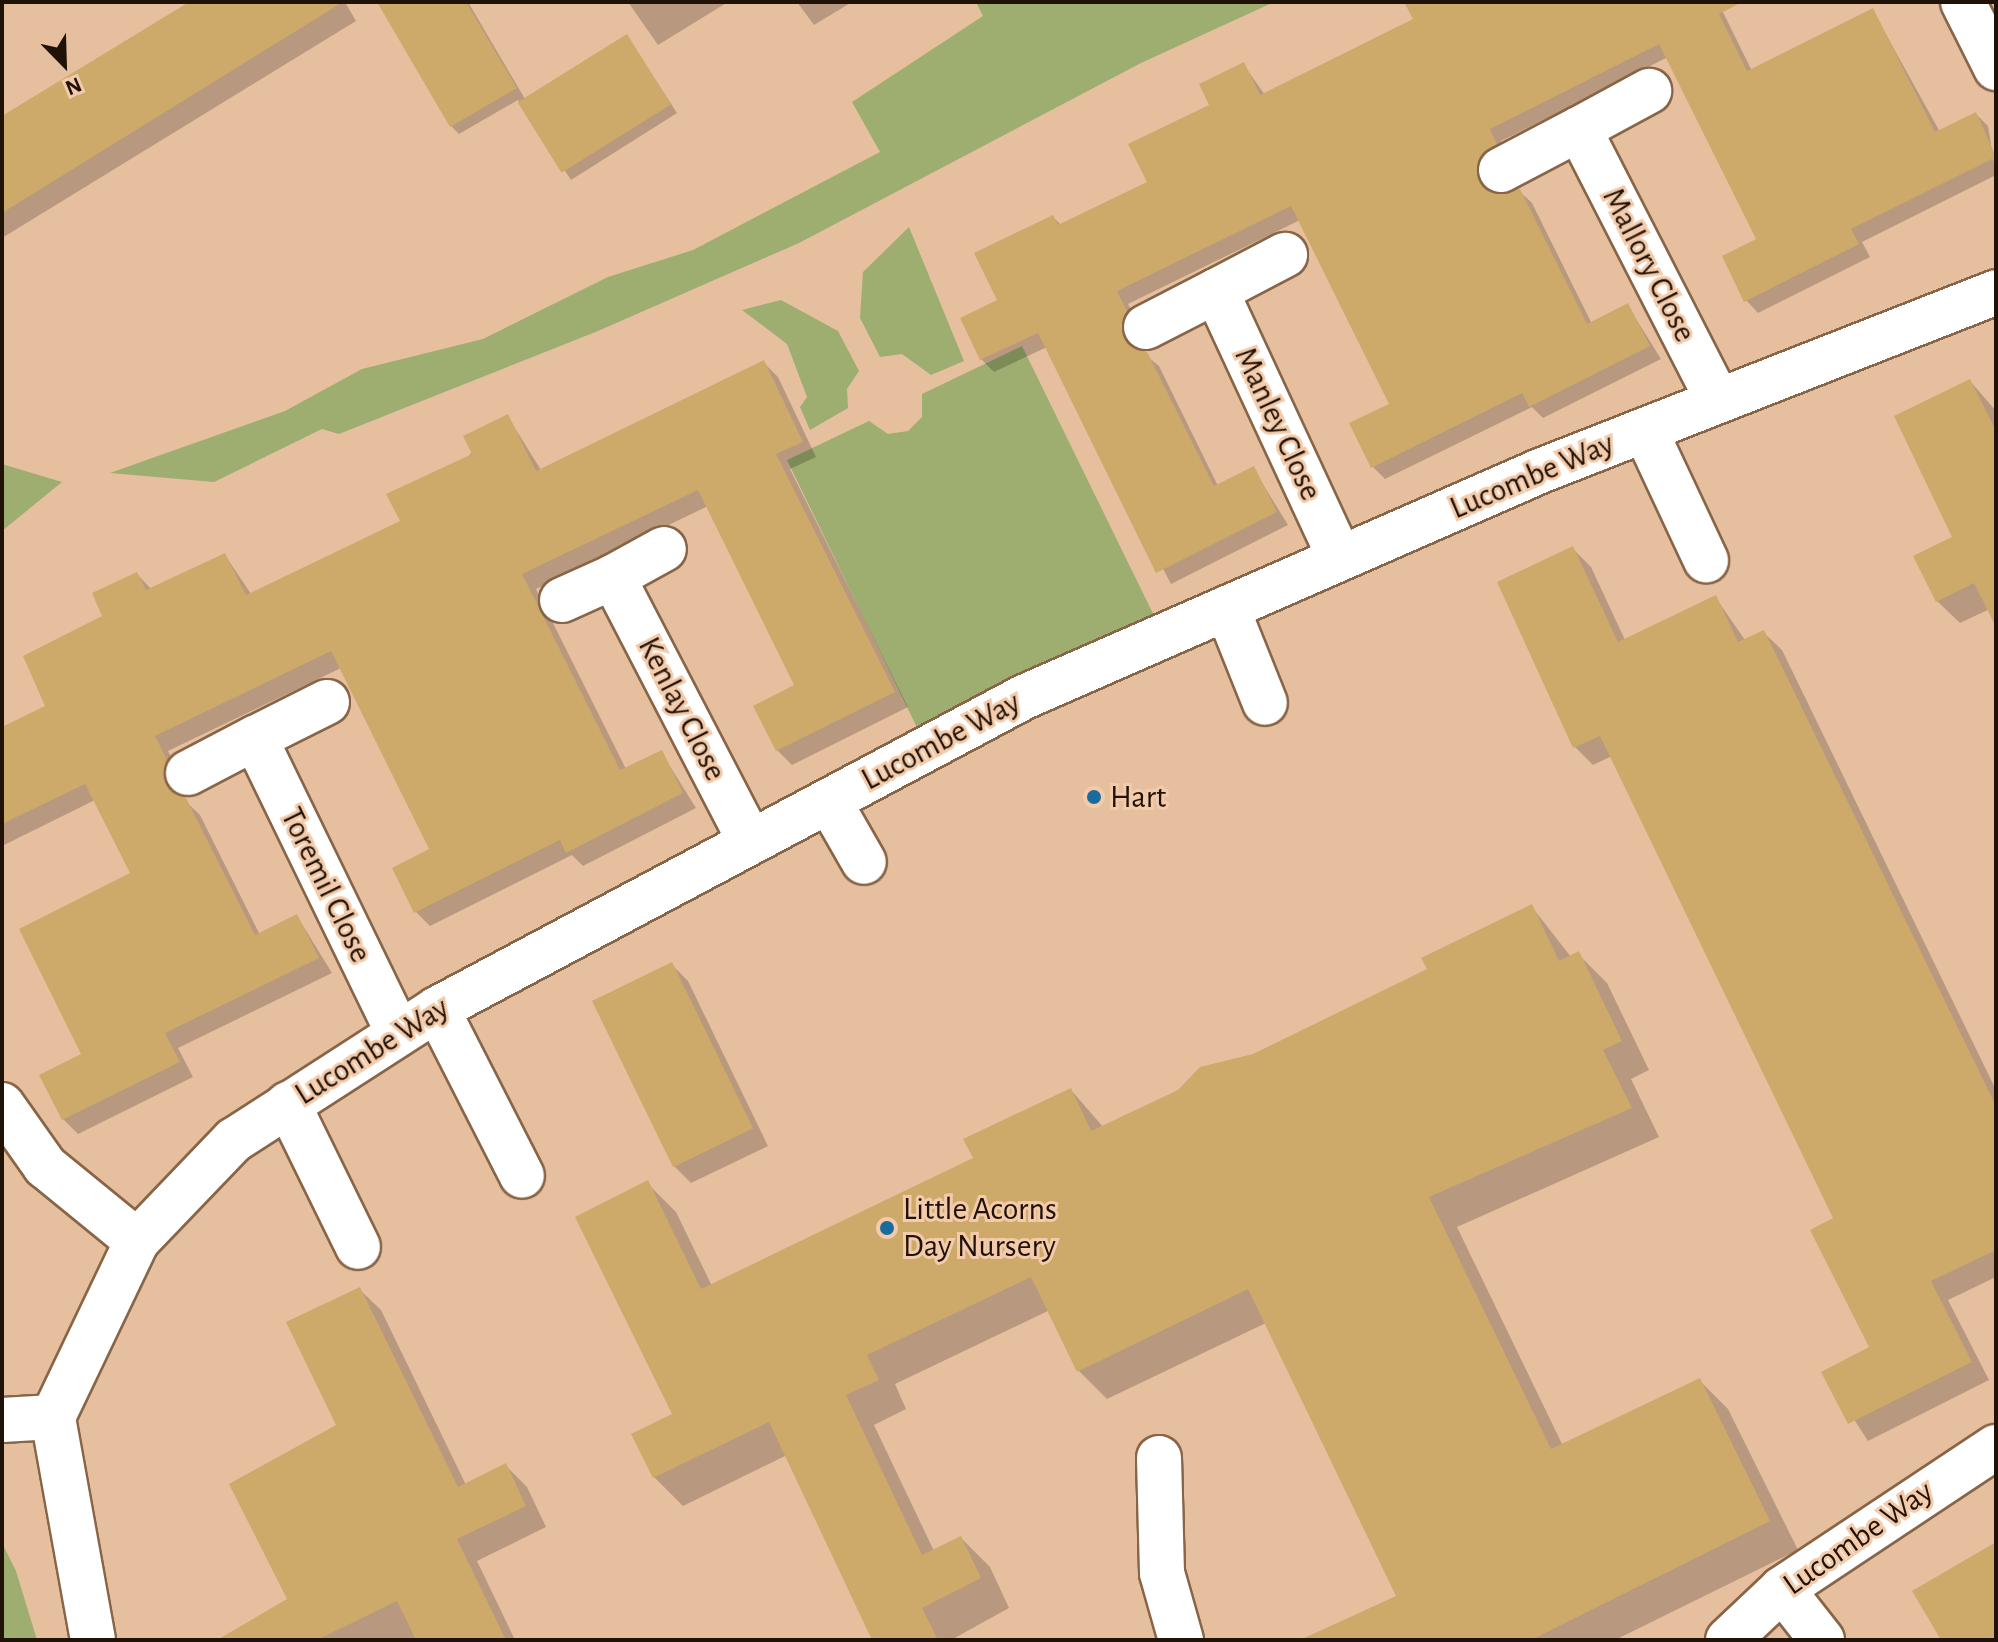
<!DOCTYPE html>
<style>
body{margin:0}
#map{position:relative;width:1998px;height:1642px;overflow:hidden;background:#e6bf9f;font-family:"Alegreya Sans",sans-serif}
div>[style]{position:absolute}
.green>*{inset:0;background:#9dae70}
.shadow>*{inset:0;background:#0003}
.building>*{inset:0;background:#cda96a;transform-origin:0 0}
.roads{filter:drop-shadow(2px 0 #886547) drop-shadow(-2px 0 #886547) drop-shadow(0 2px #886547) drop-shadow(0 -2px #886547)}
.minor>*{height:44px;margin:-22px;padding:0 22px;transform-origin:22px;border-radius:22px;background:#fff}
.dots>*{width:22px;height:22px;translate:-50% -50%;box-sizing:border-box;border:4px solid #f3cbab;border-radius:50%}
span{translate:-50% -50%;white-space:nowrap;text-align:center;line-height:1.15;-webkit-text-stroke:6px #f3cbab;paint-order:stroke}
.street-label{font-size:32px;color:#201207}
.poi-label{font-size:32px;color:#201207}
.left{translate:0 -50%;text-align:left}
.frame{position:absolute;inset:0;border:4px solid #201207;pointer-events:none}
.north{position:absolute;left:24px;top:24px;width:80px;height:80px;-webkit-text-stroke:6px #f3cbab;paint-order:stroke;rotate:157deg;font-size:22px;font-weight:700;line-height:32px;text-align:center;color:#201207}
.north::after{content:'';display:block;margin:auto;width:28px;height:36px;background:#201207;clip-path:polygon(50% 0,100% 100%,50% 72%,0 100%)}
</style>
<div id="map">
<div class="green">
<i style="clip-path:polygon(976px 2px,1274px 2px,1141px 63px,799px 243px,598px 331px,339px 434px,322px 429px,214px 482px,110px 473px,285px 411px,362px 369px,483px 339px,608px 277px,693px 250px,880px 152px,852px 102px,983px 16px)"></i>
<i style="clip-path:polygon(909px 227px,964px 361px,931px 375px,902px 354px,880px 357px,860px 318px,863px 272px)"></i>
<i style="clip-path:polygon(781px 300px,838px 331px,859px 371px,847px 389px,848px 408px,810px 430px,800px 407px,807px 397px,787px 344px,742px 310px)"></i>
<i style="clip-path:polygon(1022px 346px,1164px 636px,927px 748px,787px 460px,869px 421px,888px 434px,908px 431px,922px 417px,922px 394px)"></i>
<i style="clip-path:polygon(2px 464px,62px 482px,2px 531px)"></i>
<i style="clip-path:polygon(2px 1543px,16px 1571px,37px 1640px,2px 1640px)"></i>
</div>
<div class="shadow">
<i style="clip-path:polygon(194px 2px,345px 2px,356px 21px,2px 238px,2px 117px)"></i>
<i style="clip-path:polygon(395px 2px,468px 2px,525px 99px,627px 36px,677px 113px,571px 180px,518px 100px,459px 134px,451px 126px)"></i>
<i style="clip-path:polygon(628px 2px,728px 2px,658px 45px)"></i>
<i style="clip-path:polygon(797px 2px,852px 2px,814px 25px)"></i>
<i style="clip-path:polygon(1407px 2px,1718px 2px,1752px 71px,1873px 11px,1940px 132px,1976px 114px,1988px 126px,1996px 175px,1862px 242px,1870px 257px,1758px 313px,1746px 300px,1759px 240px,1668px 57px,1501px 141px,1508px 157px,1487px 183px,1493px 193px,1519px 191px,1532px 203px,1592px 324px,1628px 306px,1661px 359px,1543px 418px,1532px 407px,1385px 479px,1373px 467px,1392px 405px,1300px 220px,1128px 304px,1139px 325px,1136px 347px,1159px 366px,1218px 486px,1253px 468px,1288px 525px,1171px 584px,1047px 347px,994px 372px,981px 359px,999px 301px,1053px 217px,1061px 225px,1149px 183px,1243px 64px,1265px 95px,1416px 20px)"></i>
<i style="clip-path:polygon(764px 363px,778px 377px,816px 457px,790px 469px,908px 707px,792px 765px,777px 750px,797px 686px,708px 506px,536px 589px,626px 769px,661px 752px,696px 808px,583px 866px,572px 855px,430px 926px,416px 912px,431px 850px,341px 668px,168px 751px,181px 776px,180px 796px,200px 815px,260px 935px,297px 916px,332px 973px,178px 1048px,193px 1077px,78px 1134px,63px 1119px,132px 874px,95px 800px,2px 846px,2px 730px,48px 706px,137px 574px,152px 590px,225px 555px,251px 594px,402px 521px,508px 417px,541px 470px)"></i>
<i style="clip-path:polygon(1970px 381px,1996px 411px,1996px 606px,1960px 623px,1937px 601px,1955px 538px)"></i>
<i style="clip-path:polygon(1573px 549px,1591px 567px,1625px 640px,1716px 598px,1745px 640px,1763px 632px,1782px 650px,1996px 1090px,1996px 1277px,1948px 1300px,1989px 1380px,1868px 1441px,1824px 1373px,1872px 1348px,1836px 1219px,1612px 756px,1593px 765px,1575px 747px,1499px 583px)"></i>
<i style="clip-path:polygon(1532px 907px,1571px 957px,1578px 954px,1607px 983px,1649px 1070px,1631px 1079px,1659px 1137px,1457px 1227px,1563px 1446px,1699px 1380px,1728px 1409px,1798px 1550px,1615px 1640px,1419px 1640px,1266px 1323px,1107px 1399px,1078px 1370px,1050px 1310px,895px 1384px,906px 1409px,874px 1425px,934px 1551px,961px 1538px,990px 1567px,1009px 1608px,951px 1640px,875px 1640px,787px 1455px,683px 1506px,654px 1477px,675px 1415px,647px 1183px,676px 1212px,712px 1286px,975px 1159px,1071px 1090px,1104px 1128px,1430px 970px)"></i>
<i style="clip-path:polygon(671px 964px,688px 981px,768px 1146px,691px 1183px,674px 1166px)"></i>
<i style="clip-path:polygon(359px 1289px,381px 1310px,466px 1485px,506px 1466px,527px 1487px,546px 1527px,477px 1561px,515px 1640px,264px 1640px,289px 1600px,339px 1426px)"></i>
</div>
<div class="building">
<i style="clip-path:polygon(189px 2px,343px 2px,2px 213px,2px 116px)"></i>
<i style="clip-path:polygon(377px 2px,466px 2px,517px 88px,450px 127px)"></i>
<i style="clip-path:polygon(1404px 2px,1742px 2px,1719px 14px,1747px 71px,1873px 8px,1935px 132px,1976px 112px,1996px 157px,1851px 229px,1859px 244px,1744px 302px,1722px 256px,1756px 239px,1659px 44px,1490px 129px,1497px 144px,1476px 170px,1488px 191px,1520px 189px,1587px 324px,1628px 303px,1650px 346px,1529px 407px,1522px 393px,1371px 468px,1349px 423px,1389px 404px,1291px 206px,1117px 291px,1127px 311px,1124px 338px,1147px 352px,1214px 486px,1254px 466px,1277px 512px,1156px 573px,1038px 333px,980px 360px,960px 318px,997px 300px,974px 253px,1053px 215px,1058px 225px,1147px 182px,1128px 144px,1209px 105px,1199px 84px,1244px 62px,1260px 95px,1413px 19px)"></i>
<i style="left:627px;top:34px;width:83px;height:129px;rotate:58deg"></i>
<i style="clip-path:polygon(764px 360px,803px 442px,776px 454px,895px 692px,776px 751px,753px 706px,794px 685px,698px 490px,522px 574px,620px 770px,662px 750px,683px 793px,566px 853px,560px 840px,414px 913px,392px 868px,429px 849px,331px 651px,155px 736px,167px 760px,166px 784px,186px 798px,255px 935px,297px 914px,319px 958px,165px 1033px,180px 1062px,62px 1120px,39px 1075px,81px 1054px,19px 929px,130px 873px,85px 784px,2px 824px,2px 727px,45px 706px,23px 656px,102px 616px,92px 593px,137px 572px,146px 590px,225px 553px,246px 595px,400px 521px,386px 494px,472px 454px,463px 436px,508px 414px,536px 471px)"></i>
<i style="clip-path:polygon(1970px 379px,1996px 431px,1996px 627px,1974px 583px,1936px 602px,1913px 556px,1952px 537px,1894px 416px)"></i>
<i style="clip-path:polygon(1573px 546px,1618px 642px,1716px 595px,1738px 642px,1764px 630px,1996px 1106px,1996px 1250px,1931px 1281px,1972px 1362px,1848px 1424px,1821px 1372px,1869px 1347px,1810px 1230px,1833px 1218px,1600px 736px,1573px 748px,1497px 582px)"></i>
<i style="clip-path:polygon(1532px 904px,1559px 961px,1579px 951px,1622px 1041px,1603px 1050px,1632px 1108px,1429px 1197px,1551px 1449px,1700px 1378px,1770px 1521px,1531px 1640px,1300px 1640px,1396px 1596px,1248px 1289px,1077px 1372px,1031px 1277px,867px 1355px,879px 1380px,846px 1395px,922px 1555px,961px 1536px,981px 1578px,922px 1608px,938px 1640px,872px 1640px,769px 1422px,653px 1478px,631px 1434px,672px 1414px,575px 1217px,648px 1180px,701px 1289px,973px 1158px,963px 1139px,1071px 1088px,1091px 1131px,1178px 1090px,1200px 1067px,1253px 1054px,1427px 969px,1421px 958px)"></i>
<i style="left:672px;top:962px;width:185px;height:89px;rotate:64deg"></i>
<i style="clip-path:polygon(360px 1287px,458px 1487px,506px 1463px,526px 1506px,457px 1539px,506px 1640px,416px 1640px,397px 1601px,317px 1640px,217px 1640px,287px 1599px,229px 1484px,336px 1425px,286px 1322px)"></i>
<i style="clip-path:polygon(1996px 1542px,1996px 1640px,1941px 1640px,1912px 1591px)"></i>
</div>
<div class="roads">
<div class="minor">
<i style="left:1963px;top:2px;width:74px;rotate:63.4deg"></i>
<i style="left:1579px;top:129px;width:80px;rotate:-28.5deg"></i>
<i style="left:1501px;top:170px;width:88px;rotate:-27.7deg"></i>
<i style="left:1579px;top:129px;width:305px;rotate:62.9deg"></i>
<i style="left:1216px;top:291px;width:78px;rotate:-27.6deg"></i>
<i style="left:1146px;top:327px;width:79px;rotate:-27.2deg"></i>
<i style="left:1216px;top:291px;width:294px;rotate:65.1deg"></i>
<i style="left:1645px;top:430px;width:144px;rotate:64.9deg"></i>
<i style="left:613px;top:577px;width:58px;rotate:-28.8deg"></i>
<i style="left:562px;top:600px;width:56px;rotate:-24.3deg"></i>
<i style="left:613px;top:577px;width:297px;rotate:62.6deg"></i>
<i style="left:1227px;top:608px;width:102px;rotate:68.2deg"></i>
<i style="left:327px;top:702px;width:80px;rotate:153.4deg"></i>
<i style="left:255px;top:738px;width:327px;rotate:64.1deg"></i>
<i style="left:188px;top:773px;width:76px;rotate:-27.6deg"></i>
<i style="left:829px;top:801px;width:70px;rotate:60.2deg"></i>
<i style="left:437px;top:1009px;width:187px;rotate:63deg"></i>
<i style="left:288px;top:1104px;width:159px;rotate:63.9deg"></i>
<i style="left:2px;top:1105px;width:75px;rotate:54.8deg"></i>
<i style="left:45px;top:1166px;width:119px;rotate:39.2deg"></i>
<i style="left:2px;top:1420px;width:51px;rotate:-3.4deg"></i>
<i style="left:1159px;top:1458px;width:115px;rotate:88.5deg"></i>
<i style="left:1162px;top:1573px;width:70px;rotate:74.2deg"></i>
<i style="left:1782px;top:1589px;width:65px;rotate:51.9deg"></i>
<i style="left:93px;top:1640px;width:227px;rotate:-100.2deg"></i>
<i style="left:53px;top:1417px;width:195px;rotate:-64.5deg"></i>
<i style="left:137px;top:1241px;width:140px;rotate:-46.2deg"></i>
<i style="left:234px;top:1140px;width:242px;rotate:-32.8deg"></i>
<i style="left:437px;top:1009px;width:665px;rotate:-27.99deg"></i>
<i style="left:1024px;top:697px;width:563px;rotate:-23.65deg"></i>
<i style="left:1540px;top:471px;width:490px;rotate:-21.4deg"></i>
<i style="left:1728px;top:1640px;width:74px;rotate:-43.4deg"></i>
<i style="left:1782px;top:1589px;width:257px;rotate:-33.6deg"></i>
</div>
</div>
<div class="dots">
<i style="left:1094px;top:797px;background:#196c9d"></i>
<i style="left:887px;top:1228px;background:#196c9d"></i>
</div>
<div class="street-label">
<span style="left:1649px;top:265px;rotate:63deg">Mallory Close</span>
<span style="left:1278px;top:424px;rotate:65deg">Manley Close</span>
<span style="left:1532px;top:476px;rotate:-23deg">Lucombe Way</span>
<span style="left:682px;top:709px;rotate:63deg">Kenlay Close</span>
<span style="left:941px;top:741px;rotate:-28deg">Lucombe Way</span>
<span style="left:326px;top:885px;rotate:64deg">Toremil Close</span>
<span style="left:372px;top:1051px;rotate:-32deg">Lucombe Way</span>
<span style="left:1858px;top:1538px;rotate:-35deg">Lucombe Way</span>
</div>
<div class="poi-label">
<span class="left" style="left:1110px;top:797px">Hart</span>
<span class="left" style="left:903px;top:1228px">Little Acorns<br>Day Nursery</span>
</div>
<div class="frame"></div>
<div class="north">N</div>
</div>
